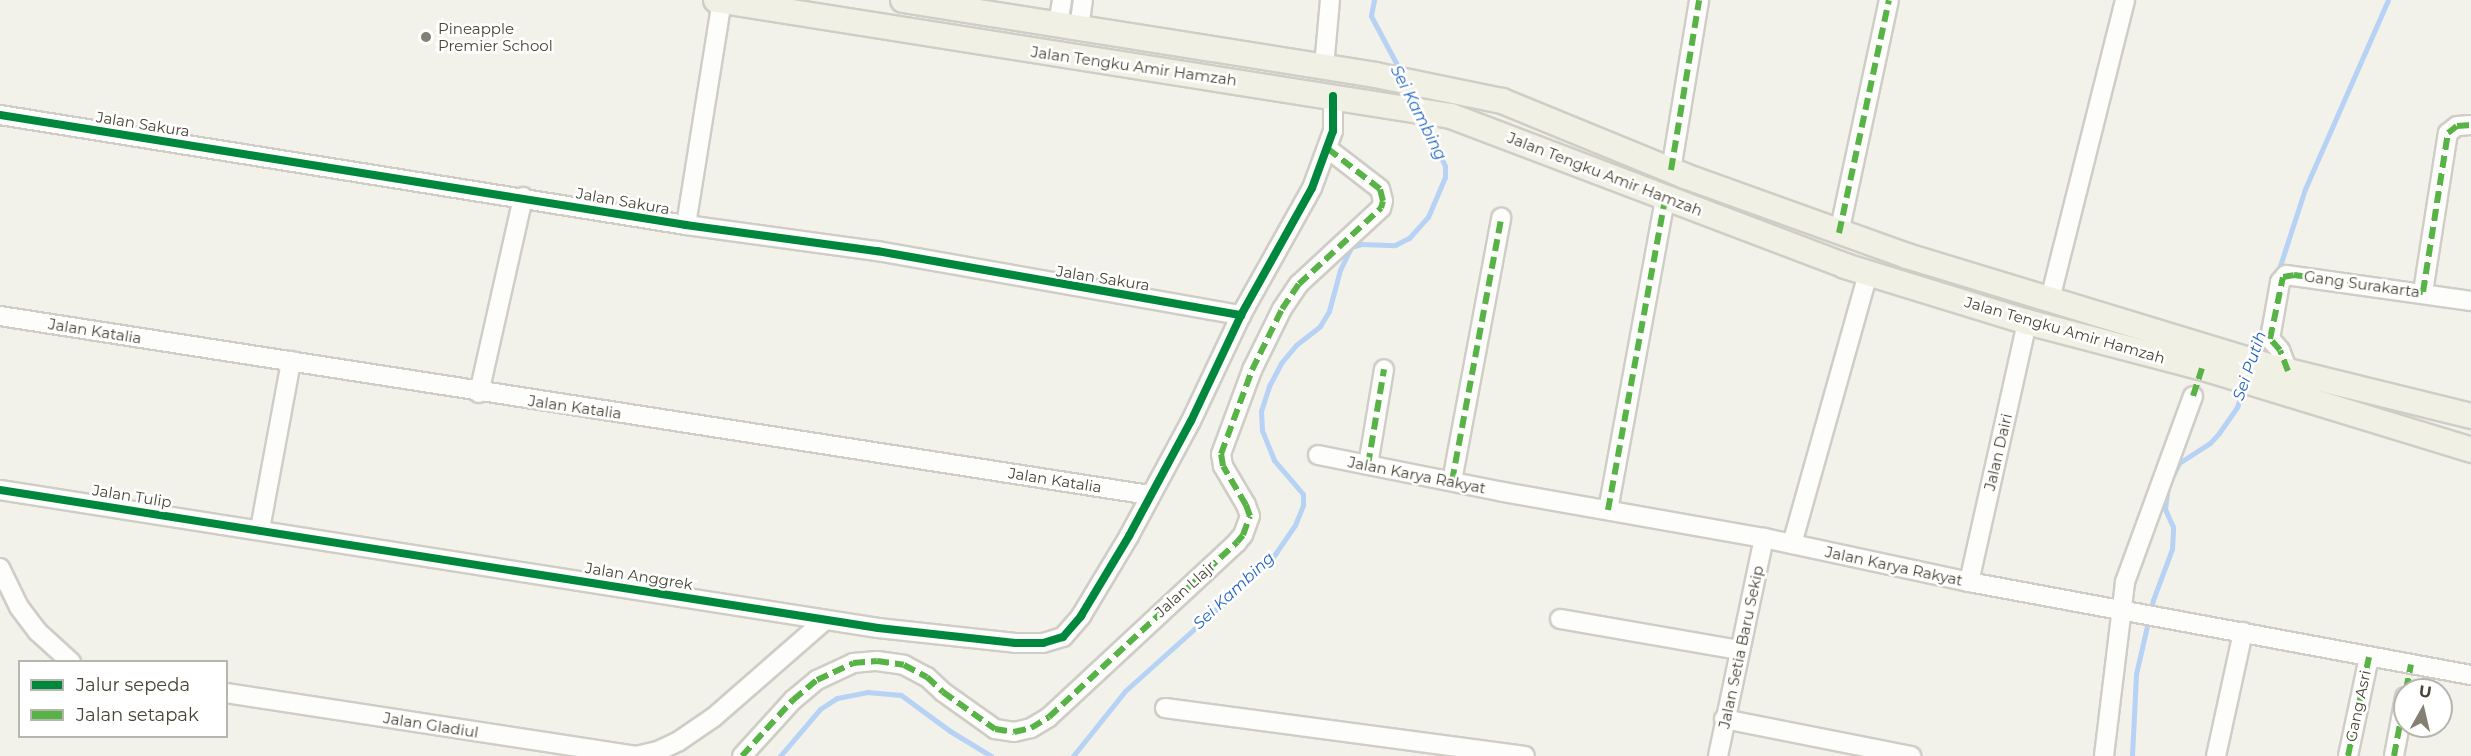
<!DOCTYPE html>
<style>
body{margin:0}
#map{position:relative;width:2471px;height:756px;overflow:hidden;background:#f2f1ea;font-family:Montserrat,sans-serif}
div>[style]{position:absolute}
.stream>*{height:5px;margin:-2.5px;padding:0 2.5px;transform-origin:2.5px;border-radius:2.5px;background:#b6d2f4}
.roads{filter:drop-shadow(2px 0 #cfcdc6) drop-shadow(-2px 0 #cfcdc6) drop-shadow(0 2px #cfcdc6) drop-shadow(0 -2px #cfcdc6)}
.minor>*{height:18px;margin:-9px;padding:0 9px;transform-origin:9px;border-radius:9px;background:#fdfdfc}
.major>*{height:24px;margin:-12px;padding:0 12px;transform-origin:12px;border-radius:12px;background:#f1f0e4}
.quiet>*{height:6px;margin-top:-3px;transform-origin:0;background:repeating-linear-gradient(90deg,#57b346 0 12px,transparent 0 18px)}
.cycleway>*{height:8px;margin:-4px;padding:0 4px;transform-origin:4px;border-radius:4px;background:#00873e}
.dots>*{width:16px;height:16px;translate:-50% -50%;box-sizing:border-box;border:3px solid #fff;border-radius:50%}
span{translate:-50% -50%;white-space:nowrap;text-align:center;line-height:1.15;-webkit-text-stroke:5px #fff;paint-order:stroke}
.poi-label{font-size:15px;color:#494535}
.left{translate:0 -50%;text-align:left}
.street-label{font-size:15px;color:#494535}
.water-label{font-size:16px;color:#2164c2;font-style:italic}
.legend{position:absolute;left:18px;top:660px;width:210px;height:78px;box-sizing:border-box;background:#fff;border:2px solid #b6b5ae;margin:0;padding:8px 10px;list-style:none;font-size:18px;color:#494535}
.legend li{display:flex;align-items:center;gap:12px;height:30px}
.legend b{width:30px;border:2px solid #b6b5ae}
.north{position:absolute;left:2393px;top:678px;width:60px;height:60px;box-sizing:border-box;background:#fff;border:2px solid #b6b5ae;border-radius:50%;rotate:8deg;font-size:16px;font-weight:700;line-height:24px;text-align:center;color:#494535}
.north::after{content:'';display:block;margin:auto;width:21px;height:27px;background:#848174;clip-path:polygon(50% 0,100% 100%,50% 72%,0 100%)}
</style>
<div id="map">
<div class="stream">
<i style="left:1374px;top:0;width:16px;rotate:101deg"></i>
<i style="left:1371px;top:16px;width:66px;rotate:61.9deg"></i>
<i style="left:2277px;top:275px;width:90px;rotate:-72deg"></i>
<i style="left:2305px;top:189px;width:206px;rotate:-66.3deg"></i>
<i style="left:2255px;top:356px;width:50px;rotate:-76.2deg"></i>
<i style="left:2173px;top:475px;width:13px;rotate:-63deg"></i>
<i style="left:2179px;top:463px;width:37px;rotate:-33deg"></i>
<i style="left:2210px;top:443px;width:13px;rotate:-48deg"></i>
<i style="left:2219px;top:433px;width:32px;rotate:-55deg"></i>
<i style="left:2237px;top:407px;width:21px;rotate:-71deg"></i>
<i style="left:780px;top:756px;width:62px;rotate:-49.6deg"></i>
<i style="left:820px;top:709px;width:20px;rotate:-33deg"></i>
<i style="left:837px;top:698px;width:31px;rotate:-11deg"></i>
<i style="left:867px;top:692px;width:34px;rotate:5deg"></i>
<i style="left:901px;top:695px;width:61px;rotate:36.3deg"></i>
<i style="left:950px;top:731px;width:48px;rotate:31.4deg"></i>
<i style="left:1073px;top:756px;width:83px;rotate:-51.3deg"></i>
<i style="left:1125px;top:691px;width:196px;rotate:-41.9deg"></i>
<i style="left:1271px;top:560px;width:42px;rotate:-55.6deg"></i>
<i style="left:1295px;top:525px;width:22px;rotate:-68deg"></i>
<i style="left:1303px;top:505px;width:11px;rotate:-90deg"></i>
<i style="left:1303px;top:494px;width:45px;rotate:-130.5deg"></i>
<i style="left:1274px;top:460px;width:32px;rotate:-112deg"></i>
<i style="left:1262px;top:430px;width:19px;rotate:-93deg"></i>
<i style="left:1261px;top:411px;width:26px;rotate:-72deg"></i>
<i style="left:1269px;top:386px;width:26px;rotate:-62deg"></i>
<i style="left:1281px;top:363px;width:23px;rotate:-50deg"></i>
<i style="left:1296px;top:345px;width:31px;rotate:-38deg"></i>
<i style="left:1320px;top:326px;width:17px;rotate:-59deg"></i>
<i style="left:1329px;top:311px;width:42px;rotate:-75deg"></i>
<i style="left:1340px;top:270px;width:25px;rotate:-64deg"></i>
<i style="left:1351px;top:247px;width:11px;rotate:-15deg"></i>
<i style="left:1362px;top:244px;width:33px;rotate:2deg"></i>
<i style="left:1395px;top:245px;width:16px;rotate:-27deg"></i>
<i style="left:1409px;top:238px;width:28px;rotate:-48deg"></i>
<i style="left:1428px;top:217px;width:43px;rotate:-67deg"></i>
<i style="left:1445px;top:177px;width:11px;rotate:-90deg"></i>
<i style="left:1445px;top:166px;width:53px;rotate:-115.6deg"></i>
<i style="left:2132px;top:756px;width:82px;rotate:-87.2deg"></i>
<i style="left:2136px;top:674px;width:76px;rotate:-77.1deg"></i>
<i style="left:2153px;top:600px;width:54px;rotate:-69.6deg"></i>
<i style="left:2172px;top:549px;width:22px;rotate:-87deg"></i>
<i style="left:2173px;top:527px;width:20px;rotate:-114deg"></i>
<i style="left:2165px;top:509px;width:23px;rotate:-83deg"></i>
</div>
<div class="roads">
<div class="minor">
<i style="left:1058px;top:25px;width:25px;rotate:-81deg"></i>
<i style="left:1079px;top:28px;width:28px;rotate:-82deg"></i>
<i style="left:1324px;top:67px;width:67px;rotate:-84.9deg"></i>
<i style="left:0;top:115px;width:695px;rotate:9.11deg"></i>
<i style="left:686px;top:225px;width:193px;rotate:7.8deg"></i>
<i style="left:877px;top:251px;width:370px;rotate:10deg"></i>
<i style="left:1671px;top:170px;width:172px;rotate:-80.6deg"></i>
<i style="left:686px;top:225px;width:228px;rotate:-80.9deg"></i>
<i style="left:1839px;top:233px;width:238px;rotate:-77.9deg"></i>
<i style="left:2423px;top:292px;width:161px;rotate:-81.1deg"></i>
<i style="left:2448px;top:133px;width:11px;rotate:-38deg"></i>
<i style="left:2457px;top:126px;width:14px;rotate:-4deg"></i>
<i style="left:2050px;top:299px;width:308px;rotate:-75.9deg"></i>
<i style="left:0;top:316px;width:1164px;rotate:8.85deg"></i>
<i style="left:2288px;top:371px;width:22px;rotate:-111deg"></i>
<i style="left:2280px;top:350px;width:15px;rotate:-132deg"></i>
<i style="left:2270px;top:339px;width:58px;rotate:-80deg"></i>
<i style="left:2280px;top:282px;width:9px;rotate:-49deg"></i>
<i style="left:2286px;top:275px;width:187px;rotate:8deg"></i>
<i style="left:479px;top:393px;width:201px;rotate:-77.3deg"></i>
<i style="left:1318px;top:455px;width:189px;rotate:11.3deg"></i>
<i style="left:1503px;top:492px;width:265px;rotate:10deg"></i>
<i style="left:1764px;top:538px;width:210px;rotate:12.1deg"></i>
<i style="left:1969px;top:582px;width:511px;rotate:10.5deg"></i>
<i style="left:1368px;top:465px;width:97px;rotate:-80.5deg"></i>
<i style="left:1452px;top:481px;width:268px;rotate:-79.4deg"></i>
<i style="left:0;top:490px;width:889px;rotate:8.93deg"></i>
<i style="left:878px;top:628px;width:138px;rotate:6.2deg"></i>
<i style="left:1015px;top:643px;width:28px"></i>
<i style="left:1043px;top:643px;width:21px;rotate:-17deg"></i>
<i style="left:1063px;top:637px;width:28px;rotate:-49deg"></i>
<i style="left:1081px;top:616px;width:93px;rotate:-59deg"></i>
<i style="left:1129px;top:536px;width:131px;rotate:-61.7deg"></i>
<i style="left:1191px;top:421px;width:117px;rotate:-64.7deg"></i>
<i style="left:1241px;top:315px;width:145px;rotate:-60.8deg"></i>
<i style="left:1312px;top:188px;width:61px;rotate:-69.8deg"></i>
<i style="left:1333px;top:131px;width:35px;rotate:-90deg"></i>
<i style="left:1608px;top:510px;width:317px;rotate:-79.6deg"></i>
<i style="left:260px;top:529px;width:171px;rotate:-79.5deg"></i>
<i style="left:1792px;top:544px;width:281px;rotate:-74.3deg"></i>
<i style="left:0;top:568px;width:43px;rotate:64deg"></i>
<i style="left:19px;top:607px;width:31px;rotate:53deg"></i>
<i style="left:38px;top:632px;width:45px;rotate:42.3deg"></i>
<i style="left:1969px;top:582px;width:266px;rotate:-77.4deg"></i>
<i style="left:1560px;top:619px;width:182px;rotate:9.8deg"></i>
<i style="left:226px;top:693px;width:415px;rotate:8.7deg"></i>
<i style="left:636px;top:756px;width:23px;rotate:-13deg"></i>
<i style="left:658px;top:751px;width:23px;rotate:-25deg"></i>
<i style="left:679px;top:741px;width:42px;rotate:-34.4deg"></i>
<i style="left:714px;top:717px;width:147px;rotate:-41.1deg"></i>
<i style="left:1165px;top:708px;width:363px;rotate:7.6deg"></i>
<i style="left:1724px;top:719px;width:191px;rotate:11.2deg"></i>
<i style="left:742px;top:756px;width:76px;rotate:-47.7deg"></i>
<i style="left:793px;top:700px;width:31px;rotate:-40deg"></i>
<i style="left:817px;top:680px;width:40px;rotate:-25deg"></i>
<i style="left:853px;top:663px;width:24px;rotate:-5deg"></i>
<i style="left:877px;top:661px;width:27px;rotate:8deg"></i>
<i style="left:904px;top:665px;width:26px;rotate:28deg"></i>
<i style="left:927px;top:677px;width:22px;rotate:43deg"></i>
<i style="left:943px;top:692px;width:64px;rotate:35.4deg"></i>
<i style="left:995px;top:729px;width:19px;rotate:9deg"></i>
<i style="left:1014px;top:732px;width:17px;rotate:-13deg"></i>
<i style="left:1031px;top:728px;width:21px;rotate:-31deg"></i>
<i style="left:1049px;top:717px;width:257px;rotate:-42.9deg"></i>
<i style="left:1237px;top:542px;width:9px;rotate:-49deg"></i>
<i style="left:1243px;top:535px;width:20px;rotate:-70deg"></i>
<i style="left:1250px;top:516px;width:12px;rotate:-110deg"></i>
<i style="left:1246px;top:505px;width:45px;rotate:-120.5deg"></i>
<i style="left:1223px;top:466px;width:12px;rotate:-99deg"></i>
<i style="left:1221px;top:454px;width:90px;rotate:-69.7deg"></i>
<i style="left:1252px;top:370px;width:68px;rotate:-63.8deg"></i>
<i style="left:1282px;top:309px;width:30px;rotate:-56deg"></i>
<i style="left:1299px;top:284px;width:112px;rotate:-42.8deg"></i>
<i style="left:1381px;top:208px;width:7px;rotate:-74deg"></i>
<i style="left:1383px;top:201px;width:12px;rotate:-104deg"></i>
<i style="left:1380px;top:189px;width:66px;rotate:-142.4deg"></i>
<i style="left:1718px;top:756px;width:223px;rotate:-78.1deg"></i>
<i style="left:2104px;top:756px;width:175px;rotate:-83.1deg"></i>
<i style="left:2125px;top:582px;width:198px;rotate:-69.9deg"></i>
<i style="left:2216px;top:756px;width:127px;rotate:-77.7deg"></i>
<i style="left:2348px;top:756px;width:101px;rotate:-78deg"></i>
<i style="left:2394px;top:756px;width:60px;rotate:-79.4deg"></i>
</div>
<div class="major">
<i style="left:716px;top:0;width:744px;rotate:8.97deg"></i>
<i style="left:1451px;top:116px;width:422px;rotate:20.8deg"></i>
<i style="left:1845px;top:266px;width:190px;rotate:17.1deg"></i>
<i style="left:2027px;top:322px;width:189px;rotate:14.7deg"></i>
<i style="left:2210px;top:370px;width:273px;rotate:17deg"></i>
<i style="left:903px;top:0;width:478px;rotate:9deg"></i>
<i style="left:1375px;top:75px;width:130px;rotate:11.6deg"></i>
<i style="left:1502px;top:101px;width:198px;rotate:22.3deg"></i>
<i style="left:1685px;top:176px;width:236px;rotate:19.8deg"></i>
<i style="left:1907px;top:256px;width:390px;rotate:16.9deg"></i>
<i style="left:2280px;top:369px;width:197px;rotate:13.8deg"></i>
</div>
</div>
<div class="quiet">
<i style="left:1671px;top:170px;width:172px;rotate:-80.6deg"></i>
<i style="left:1839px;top:233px;width:238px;rotate:-77.9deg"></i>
<i style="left:2288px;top:371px;width:22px;rotate:-111deg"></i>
<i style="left:2280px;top:350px;width:15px;rotate:-132deg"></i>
<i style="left:2270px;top:339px;width:63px;rotate:-78.2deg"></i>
<i style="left:2283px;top:277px;width:11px;rotate:-10deg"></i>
<i style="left:2294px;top:275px;width:130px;rotate:7.5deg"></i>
<i style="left:2423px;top:292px;width:161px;rotate:-81.1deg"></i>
<i style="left:2448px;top:133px;width:11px;rotate:-38deg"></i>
<i style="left:2457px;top:126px;width:14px;rotate:-4deg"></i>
<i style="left:2193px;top:396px;width:29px;rotate:-72deg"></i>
<i style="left:1368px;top:465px;width:97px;rotate:-80.5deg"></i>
<i style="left:1452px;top:481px;width:268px;rotate:-79.4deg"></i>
<i style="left:1608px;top:510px;width:317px;rotate:-79.6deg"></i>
<i style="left:2406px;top:690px;width:26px;rotate:-79deg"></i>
<i style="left:742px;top:756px;width:76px;rotate:-47.7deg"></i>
<i style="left:793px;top:700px;width:31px;rotate:-40deg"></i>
<i style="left:817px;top:680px;width:40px;rotate:-25deg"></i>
<i style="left:853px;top:663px;width:24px;rotate:-5deg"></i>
<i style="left:877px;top:661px;width:27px;rotate:8deg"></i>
<i style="left:904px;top:665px;width:26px;rotate:28deg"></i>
<i style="left:927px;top:677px;width:22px;rotate:43deg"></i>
<i style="left:943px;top:692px;width:64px;rotate:35.4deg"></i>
<i style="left:995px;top:729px;width:19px;rotate:9deg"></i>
<i style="left:1014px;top:732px;width:17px;rotate:-13deg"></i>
<i style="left:1031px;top:728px;width:21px;rotate:-31deg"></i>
<i style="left:1049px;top:717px;width:257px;rotate:-42.9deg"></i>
<i style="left:1237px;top:542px;width:9px;rotate:-49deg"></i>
<i style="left:1243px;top:535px;width:20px;rotate:-70deg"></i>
<i style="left:1250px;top:516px;width:12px;rotate:-110deg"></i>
<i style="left:1246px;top:505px;width:45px;rotate:-120.5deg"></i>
<i style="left:1223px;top:466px;width:12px;rotate:-99deg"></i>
<i style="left:1221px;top:454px;width:90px;rotate:-69.7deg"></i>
<i style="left:1252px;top:370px;width:68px;rotate:-63.8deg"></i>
<i style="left:1282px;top:309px;width:30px;rotate:-56deg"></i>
<i style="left:1299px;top:284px;width:112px;rotate:-42.8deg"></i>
<i style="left:1381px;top:208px;width:7px;rotate:-74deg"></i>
<i style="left:1383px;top:201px;width:12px;rotate:-104deg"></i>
<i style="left:1380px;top:189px;width:66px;rotate:-142.4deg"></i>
<i style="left:2348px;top:756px;width:101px;rotate:-78deg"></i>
<i style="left:2394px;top:756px;width:60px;rotate:-79.4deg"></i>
</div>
<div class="cycleway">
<i style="left:0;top:115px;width:695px;rotate:9.11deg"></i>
<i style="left:686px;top:225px;width:193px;rotate:7.8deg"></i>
<i style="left:877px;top:251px;width:370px;rotate:10deg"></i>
<i style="left:0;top:490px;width:889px;rotate:8.93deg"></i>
<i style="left:878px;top:628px;width:138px;rotate:6.2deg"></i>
<i style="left:1015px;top:643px;width:28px"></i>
<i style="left:1043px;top:643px;width:21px;rotate:-17deg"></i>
<i style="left:1063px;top:637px;width:28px;rotate:-49deg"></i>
<i style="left:1081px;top:616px;width:93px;rotate:-59deg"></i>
<i style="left:1129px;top:536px;width:131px;rotate:-61.7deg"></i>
<i style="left:1191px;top:421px;width:117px;rotate:-64.7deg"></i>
<i style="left:1241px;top:315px;width:145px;rotate:-60.8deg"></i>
<i style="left:1312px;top:188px;width:61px;rotate:-69.8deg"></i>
<i style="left:1333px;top:131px;width:35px;rotate:-90deg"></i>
</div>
<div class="dots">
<i style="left:426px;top:37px;background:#848174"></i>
</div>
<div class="poi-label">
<span class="left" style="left:438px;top:37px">Pineapple<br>Premier School</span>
</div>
<div class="street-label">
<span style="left:1134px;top:66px;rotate:8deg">Jalan Tengku Amir Hamzah</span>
<span style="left:143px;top:124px;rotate:9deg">Jalan Sakura</span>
<span style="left:1605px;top:174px;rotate:21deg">Jalan Tengku Amir Hamzah</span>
<span style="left:623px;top:201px;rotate:10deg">Jalan Sakura</span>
<span style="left:1103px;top:278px;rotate:9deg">Jalan Sakura</span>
<span style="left:2362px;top:284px;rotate:8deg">Gang Surakarta</span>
<span style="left:2065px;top:330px;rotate:16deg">Jalan Tengku Amir Hamzah</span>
<span style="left:95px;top:331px;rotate:9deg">Jalan Katalia</span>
<span style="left:575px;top:407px;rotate:8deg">Jalan Katalia</span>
<span style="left:1998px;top:452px;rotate:-77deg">Jalan Dairi</span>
<span style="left:1417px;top:475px;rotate:11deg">Jalan Karya Rakyat</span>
<span style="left:1055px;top:480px;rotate:9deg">Jalan Katalia</span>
<span style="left:132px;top:496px;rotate:9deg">Jalan Tulip</span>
<span style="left:1894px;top:566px;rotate:12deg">Jalan Karya Rakyat</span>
<span style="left:639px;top:576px;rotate:9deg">Jalan Anggrek</span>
<span style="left:1185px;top:589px;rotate:-42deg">Jalan Llajr</span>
<span style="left:1741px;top:647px;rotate:-78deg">Jalan Setia Baru Sekip</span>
<span style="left:2358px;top:706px;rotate:-78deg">Gang Asri</span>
<span style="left:431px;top:725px;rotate:9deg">Jalan Gladiul</span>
</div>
<div class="water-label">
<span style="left:1418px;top:113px;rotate:63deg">Sei Kambing</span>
<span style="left:2250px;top:366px;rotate:-71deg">Sei Putih</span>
<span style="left:1234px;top:591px;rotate:-43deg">Sei Kambing</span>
</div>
<ul class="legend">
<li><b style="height:8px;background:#00873e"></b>Jalur sepeda</li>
<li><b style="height:8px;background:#57b346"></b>Jalan setapak</li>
</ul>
<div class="north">U</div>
</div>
